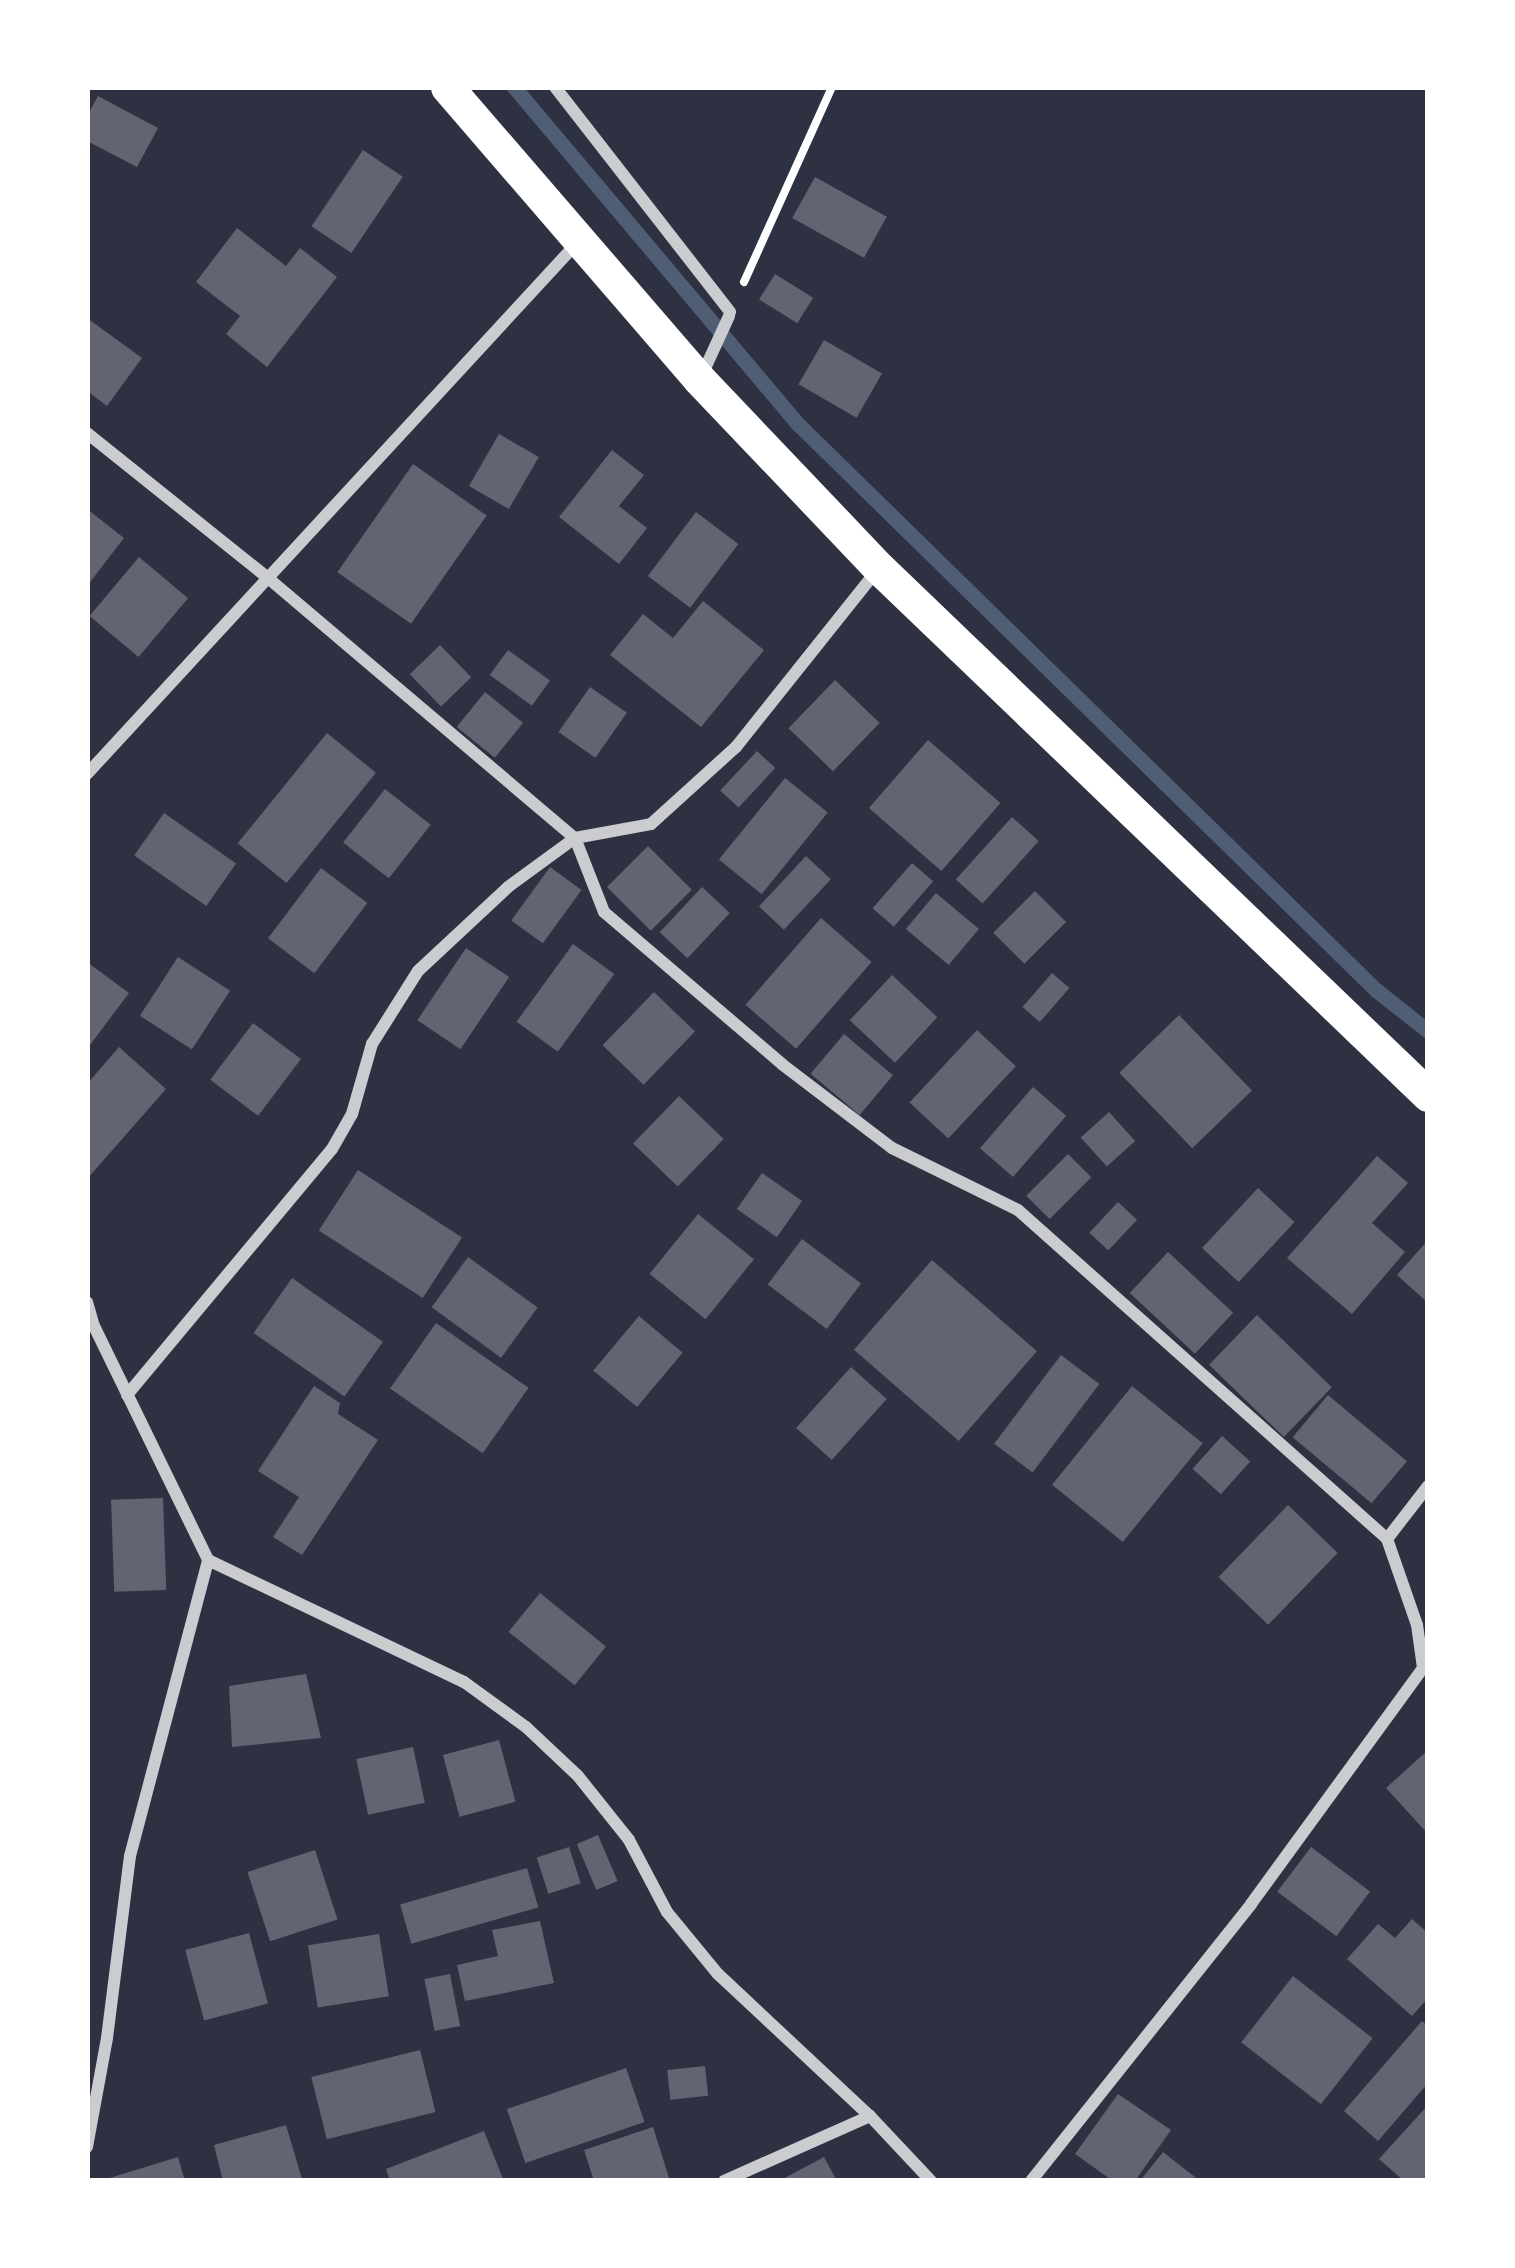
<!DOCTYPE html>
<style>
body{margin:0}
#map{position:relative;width:1515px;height:2268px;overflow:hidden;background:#2d3142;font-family:"PT Sans",sans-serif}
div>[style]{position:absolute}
.stream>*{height:15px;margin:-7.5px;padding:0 7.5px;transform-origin:7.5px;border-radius:7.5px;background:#4f5d75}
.building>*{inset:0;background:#626471;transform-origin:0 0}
.path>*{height:8px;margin:-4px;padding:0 4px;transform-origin:4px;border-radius:4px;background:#fff}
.minor>*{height:12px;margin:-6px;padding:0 6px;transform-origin:6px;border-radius:6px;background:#caccd0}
.trunk>*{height:33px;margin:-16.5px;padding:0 16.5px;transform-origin:16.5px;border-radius:16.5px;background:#fff}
span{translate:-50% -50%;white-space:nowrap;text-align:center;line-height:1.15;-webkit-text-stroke:9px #fff;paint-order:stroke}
.frame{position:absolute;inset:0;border:90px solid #fff;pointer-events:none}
</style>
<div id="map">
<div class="stream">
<i style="left:514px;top:87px;width:442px;rotate:49.9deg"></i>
<i style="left:799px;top:425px;width:808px;rotate:44.4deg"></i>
<i style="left:1376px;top:990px;width:66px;rotate:38.3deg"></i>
</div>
<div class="building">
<i style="clip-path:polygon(98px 96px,158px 128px,137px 167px,87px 141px,87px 116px)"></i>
<i style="left:363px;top:150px;width:48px;height:92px;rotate:34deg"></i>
<i style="left:815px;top:177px;width:82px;height:47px;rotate:29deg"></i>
<i style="clip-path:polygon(237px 228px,286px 266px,300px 248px,337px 277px,267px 367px,226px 334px,240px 316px,196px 282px)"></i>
<i style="left:775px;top:274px;width:45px;height:30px;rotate:32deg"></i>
<i style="clip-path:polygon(87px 318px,142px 358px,107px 406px,87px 391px)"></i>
<i style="left:824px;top:340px;width:67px;height:51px;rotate:30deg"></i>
<i style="left:499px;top:434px;width:46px;height:60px;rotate:30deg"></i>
<i style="clip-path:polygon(612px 450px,644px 475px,619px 506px,647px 528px,619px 564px,559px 517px)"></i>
<i style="left:413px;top:464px;width:90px;height:132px;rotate:35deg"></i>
<i style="clip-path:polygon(87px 509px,124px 538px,87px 586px)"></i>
<i style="left:696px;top:512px;width:53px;height:80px;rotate:37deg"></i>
<i style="left:139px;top:557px;width:64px;height:77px;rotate:40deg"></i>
<i style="clip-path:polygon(703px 601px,764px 650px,701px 727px,610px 655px,643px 614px,673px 638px)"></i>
<i style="left:440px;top:645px;width:45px;height:42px;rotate:46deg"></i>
<i style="left:508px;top:650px;width:52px;height:31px;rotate:36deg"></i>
<i style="left:835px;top:680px;width:62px;height:67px;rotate:44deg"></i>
<i style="left:590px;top:687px;width:45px;height:55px;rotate:35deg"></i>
<i style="left:485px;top:692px;width:49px;height:45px;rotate:39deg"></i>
<i style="left:327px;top:733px;width:63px;height:142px;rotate:39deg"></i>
<i style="left:928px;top:740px;width:96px;height:90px;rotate:41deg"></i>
<i style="left:757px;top:751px;width:25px;height:54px;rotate:43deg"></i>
<i style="left:785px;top:778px;width:55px;height:105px;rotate:39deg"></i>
<i style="left:385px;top:789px;width:58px;height:68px;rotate:38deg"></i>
<i style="left:164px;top:813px;width:88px;height:52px;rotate:35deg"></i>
<i style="left:1012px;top:817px;width:36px;height:84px;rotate:42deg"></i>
<i style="left:648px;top:846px;width:62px;height:58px;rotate:45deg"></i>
<i style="left:806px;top:856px;width:34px;height:69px;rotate:43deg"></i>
<i style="left:912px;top:863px;width:28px;height:60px;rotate:41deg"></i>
<i style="left:550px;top:867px;width:39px;height:66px;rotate:36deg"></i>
<i style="left:321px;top:868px;width:58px;height:88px;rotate:37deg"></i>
<i style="left:702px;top:887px;width:38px;height:62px;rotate:43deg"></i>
<i style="left:1035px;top:891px;width:44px;height:59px;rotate:45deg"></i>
<i style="left:936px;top:893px;width:56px;height:47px;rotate:40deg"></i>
<i style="left:821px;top:918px;width:67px;height:115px;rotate:41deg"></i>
<i style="left:573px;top:944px;width:51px;height:96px;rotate:36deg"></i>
<i style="left:466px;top:948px;width:52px;height:87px;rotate:34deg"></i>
<i style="left:178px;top:957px;width:62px;height:70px;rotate:33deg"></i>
<i style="clip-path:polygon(87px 962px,129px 993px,87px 1049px)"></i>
<i style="left:1052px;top:973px;width:23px;height:45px;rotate:41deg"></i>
<i style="left:892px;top:975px;width:62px;height:62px;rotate:43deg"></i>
<i style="left:654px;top:992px;width:57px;height:74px;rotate:44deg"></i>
<i style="left:1179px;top:1015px;width:105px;height:83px;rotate:46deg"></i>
<i style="left:253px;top:1023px;width:60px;height:71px;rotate:37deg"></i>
<i style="left:977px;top:1030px;width:53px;height:99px;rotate:43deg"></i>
<i style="left:844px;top:1034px;width:64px;height:52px;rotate:40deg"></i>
<i style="clip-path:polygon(119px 1047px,166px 1089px,87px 1179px,87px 1084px)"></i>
<i style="left:1033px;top:1087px;width:44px;height:81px;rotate:41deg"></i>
<i style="left:679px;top:1096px;width:62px;height:66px;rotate:44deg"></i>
<i style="left:1109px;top:1112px;width:39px;height:38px;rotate:48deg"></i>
<i style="left:1068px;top:1154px;width:33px;height:59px;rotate:45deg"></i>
<i style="clip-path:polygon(1377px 1156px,1408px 1183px,1372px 1223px,1405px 1252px,1352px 1314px,1287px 1258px)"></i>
<i style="left:358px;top:1170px;width:124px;height:72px;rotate:33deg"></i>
<i style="left:762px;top:1173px;width:49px;height:44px;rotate:35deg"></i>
<i style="left:1258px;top:1188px;width:50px;height:82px;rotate:43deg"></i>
<i style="left:1118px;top:1202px;width:26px;height:42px;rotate:43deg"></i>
<i style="left:698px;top:1214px;width:72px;height:77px;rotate:39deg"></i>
<i style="left:802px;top:1239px;width:74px;height:57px;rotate:37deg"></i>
<i style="clip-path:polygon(1428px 1240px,1428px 1303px,1397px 1275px)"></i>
<i style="left:1168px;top:1252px;width:89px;height:56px;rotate:43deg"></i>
<i style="left:468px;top:1257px;width:86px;height:62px;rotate:36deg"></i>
<i style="left:932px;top:1260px;width:139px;height:119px;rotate:41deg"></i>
<i style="left:292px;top:1278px;width:111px;height:67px;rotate:35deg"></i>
<i style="left:1257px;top:1315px;width:104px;height:69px;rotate:44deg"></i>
<i style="left:639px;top:1316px;width:57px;height:71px;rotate:40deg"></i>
<i style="left:436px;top:1323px;width:113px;height:80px;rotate:35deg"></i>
<i style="left:1061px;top:1355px;width:48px;height:111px;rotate:37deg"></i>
<i style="left:851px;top:1367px;width:48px;height:82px;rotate:42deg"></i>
<i style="clip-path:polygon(314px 1386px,340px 1403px,338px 1414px,378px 1440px,302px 1555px,273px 1537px,299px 1497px,258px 1471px)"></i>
<i style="left:1132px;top:1386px;width:91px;height:127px;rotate:39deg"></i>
<i style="left:1328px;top:1395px;width:103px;height:55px;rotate:40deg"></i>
<i style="left:1222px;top:1436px;width:38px;height:44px;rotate:42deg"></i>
<i style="left:163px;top:1498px;width:92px;height:52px;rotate:88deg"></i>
<i style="left:1288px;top:1505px;width:69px;height:100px;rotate:44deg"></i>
<i style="left:540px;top:1593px;width:85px;height:50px;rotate:39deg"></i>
<i style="clip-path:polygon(306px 1674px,321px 1738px,232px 1747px,229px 1686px)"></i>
<i style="left:499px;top:1740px;width:64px;height:58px;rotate:75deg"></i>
<i style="left:413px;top:1747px;width:57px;height:58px;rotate:78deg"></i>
<i style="clip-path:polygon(1428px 1750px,1428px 1834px,1386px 1788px)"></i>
<i style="left:598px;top:1835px;width:50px;height:23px;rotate:67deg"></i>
<i style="left:569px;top:1847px;width:38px;height:34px;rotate:72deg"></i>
<i style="left:1311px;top:1847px;width:74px;height:56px;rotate:37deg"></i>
<i style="left:315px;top:1850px;width:73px;height:71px;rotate:72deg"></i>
<i style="left:527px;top:1868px;width:41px;height:132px;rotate:74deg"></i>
<i style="clip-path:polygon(1412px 1919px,1428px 1933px,1428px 1998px,1412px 2016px,1347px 1959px,1378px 1924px,1395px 1938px)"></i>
<i style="clip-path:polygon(540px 1921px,554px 1983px,465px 2001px,457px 1965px,498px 1956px,492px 1930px)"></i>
<i style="left:249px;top:1933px;width:73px;height:66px;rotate:75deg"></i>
<i style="left:379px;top:1934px;width:63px;height:72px;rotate:81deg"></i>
<i style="left:450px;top:1974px;width:53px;height:26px;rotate:79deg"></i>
<i style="left:1293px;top:1976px;width:101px;height:84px;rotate:38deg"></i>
<i style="clip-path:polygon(1422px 2021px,1428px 2026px,1428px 2083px,1378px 2141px,1344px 2111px)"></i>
<i style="left:420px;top:2050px;width:64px;height:112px;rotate:76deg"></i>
<i style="left:705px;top:2066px;width:30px;height:38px;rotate:84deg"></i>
<i style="left:626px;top:2068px;width:57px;height:126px;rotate:71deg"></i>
<i style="clip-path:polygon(1118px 2094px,1171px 2130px,1135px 2181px,1113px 2181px,1075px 2154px)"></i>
<i style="clip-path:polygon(1428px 2105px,1428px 2181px,1404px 2181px,1379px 2159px)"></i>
<i style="clip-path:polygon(286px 2125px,302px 2179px,223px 2181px,214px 2145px)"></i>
<i style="clip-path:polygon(653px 2127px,670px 2181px,594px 2181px,584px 2150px)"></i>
<i style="clip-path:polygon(484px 2131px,503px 2179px,390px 2181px,386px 2169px)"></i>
<i style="clip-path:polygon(1163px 2152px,1200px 2181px,1140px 2181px)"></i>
<i style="clip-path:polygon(178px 2157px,185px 2181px,103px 2181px,103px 2180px)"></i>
<i style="clip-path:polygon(824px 2157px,837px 2181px,779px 2181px)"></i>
</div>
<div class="path">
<i style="left:744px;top:282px;width:214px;rotate:-65.7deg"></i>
</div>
<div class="minor">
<i style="left:555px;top:87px;width:285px;rotate:52.1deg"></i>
<i style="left:702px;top:375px;width:65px;rotate:-65.4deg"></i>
<i style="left:87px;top:433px;width:232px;rotate:38.7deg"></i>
<i style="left:268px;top:578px;width:402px;rotate:40.3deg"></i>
<i style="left:575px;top:838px;width:79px;rotate:68.6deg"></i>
<i style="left:604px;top:912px;width:235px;rotate:40.5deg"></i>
<i style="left:783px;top:1065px;width:137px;rotate:37.3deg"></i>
<i style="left:892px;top:1148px;width:140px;rotate:26.2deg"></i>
<i style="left:1018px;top:1210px;width:494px;rotate:41.7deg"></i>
<i style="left:1387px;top:1539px;width:67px;rotate:-52.3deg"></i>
<i style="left:87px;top:774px;width:721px;rotate:-47.3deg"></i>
<i style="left:87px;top:1302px;width:25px;rotate:74deg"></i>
<i style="left:94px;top:1326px;width:260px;rotate:64deg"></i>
<i style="left:208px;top:1560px;width:284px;rotate:25.5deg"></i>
<i style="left:464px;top:1682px;width:77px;rotate:36deg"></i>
<i style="left:526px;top:1727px;width:71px;rotate:43.3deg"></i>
<i style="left:578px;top:1776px;width:82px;rotate:51.4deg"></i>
<i style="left:629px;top:1840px;width:81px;rotate:62.2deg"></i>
<i style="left:667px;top:1912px;width:80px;rotate:50.6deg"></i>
<i style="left:718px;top:1974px;width:208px;rotate:43.1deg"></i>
<i style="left:870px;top:2116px;width:89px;rotate:46.8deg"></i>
<i style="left:127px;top:1395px;width:320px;rotate:-50.2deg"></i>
<i style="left:332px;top:1149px;width:40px;rotate:-60.3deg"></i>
<i style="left:352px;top:1114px;width:73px;rotate:-74.1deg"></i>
<i style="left:372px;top:1044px;width:86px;rotate:-57.8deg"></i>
<i style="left:418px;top:971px;width:123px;rotate:-43deg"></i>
<i style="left:508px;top:887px;width:83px;rotate:-36.2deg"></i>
<i style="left:575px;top:838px;width:77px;rotate:-10.4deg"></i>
<i style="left:651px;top:824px;width:115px;rotate:-42.2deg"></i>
<i style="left:736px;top:747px;width:228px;rotate:-51.4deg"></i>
<i style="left:87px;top:2147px;width:111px;rotate:-79.6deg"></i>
<i style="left:107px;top:2038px;width:183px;rotate:-82.8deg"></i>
<i style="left:130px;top:1856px;width:306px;rotate:-75.2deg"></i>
<i style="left:724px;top:2181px;width:160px;rotate:-24deg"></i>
<i style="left:1031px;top:2181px;width:354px;rotate:-51.5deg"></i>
<i style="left:1251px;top:1904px;width:292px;rotate:-53.9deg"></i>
<i style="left:1423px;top:1668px;width:43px;rotate:-97.9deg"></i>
<i style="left:1417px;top:1625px;width:91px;rotate:-109.2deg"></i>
</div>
<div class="trunk">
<i style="left:447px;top:87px;width:386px;rotate:49.2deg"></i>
<i style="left:699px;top:379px;width:261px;rotate:46.4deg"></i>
<i style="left:879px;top:568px;width:761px;rotate:43.83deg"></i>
</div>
<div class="frame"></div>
</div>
